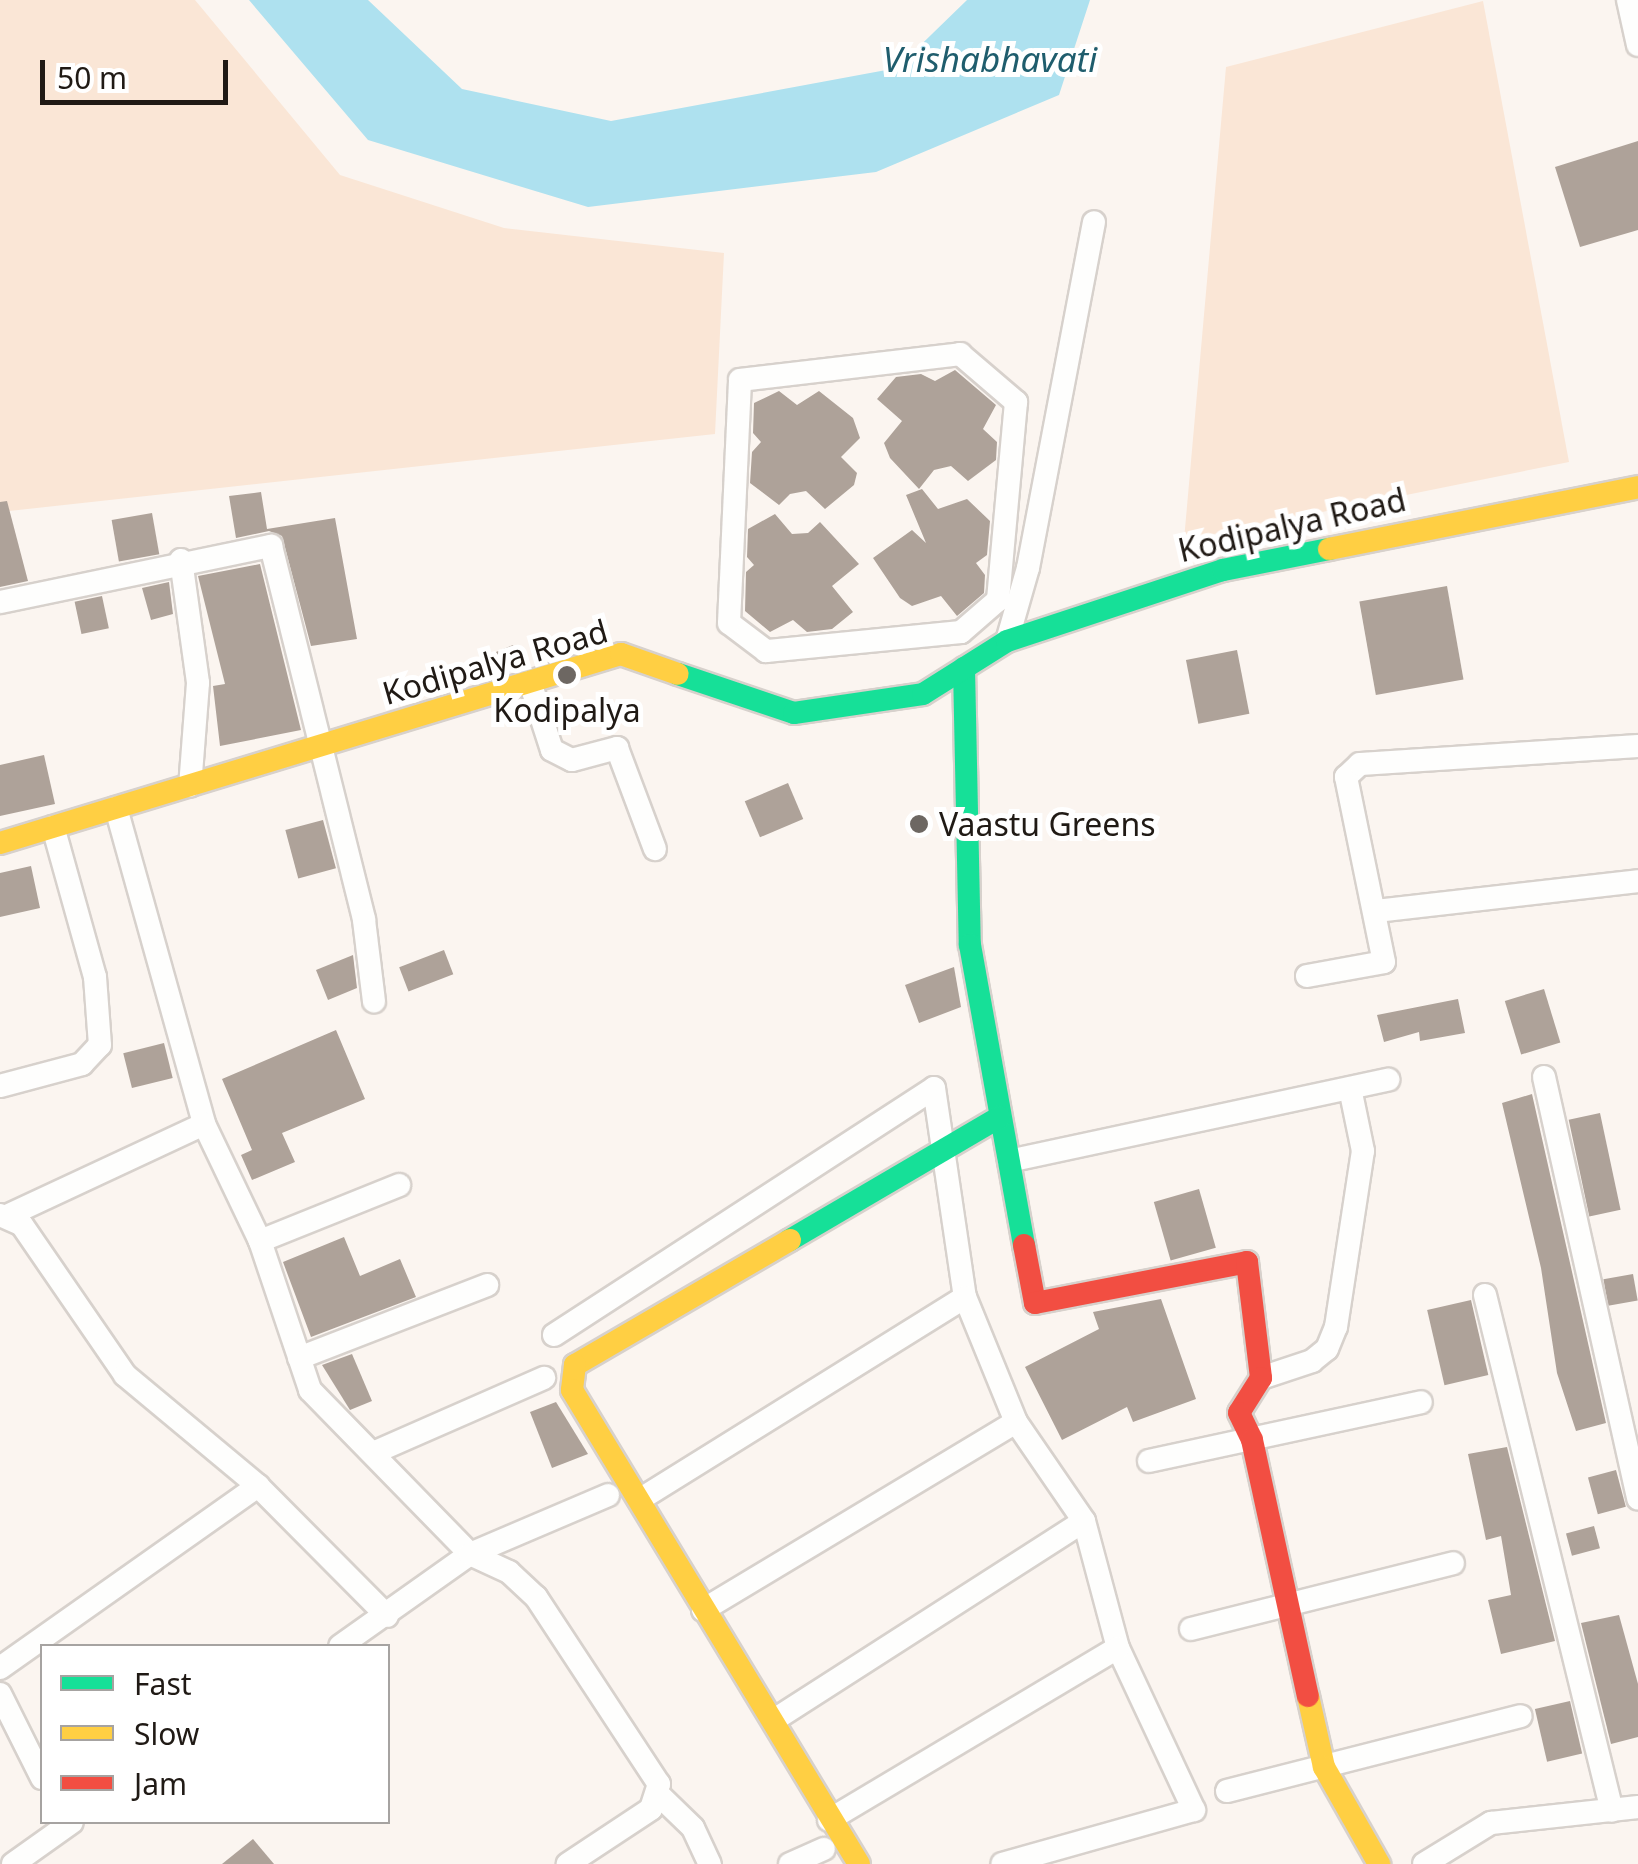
<!DOCTYPE html>
<style>
body{margin:0}
#map{position:relative;width:1638px;height:1864px;overflow:hidden;background:#fbf5f0;font-family:"Noto Sans",sans-serif}
div>[style]{position:absolute}
.green>*{inset:0;background:#fae6d6}
.water>*{inset:0;background:#aee1ef}
.building>*{inset:0;background:#aea299;transform-origin:0 0}
.roads{filter:drop-shadow(2px 0 #d7d1cc) drop-shadow(-2px 0 #d7d1cc) drop-shadow(0 2px #d7d1cc) drop-shadow(0 -2px #d7d1cc)}
.street>*{height:22px;margin:-11px;padding:0 11px;transform-origin:11px;border-radius:11px;background:#fefefd}
.fast>*{height:22px;margin:-11px;padding:0 11px;transform-origin:11px;border-radius:11px;background:#16e098}
.slow>*{height:22px;margin:-11px;padding:0 11px;transform-origin:11px;border-radius:11px;background:#ffcf43}
.jam>*{height:22px;margin:-11px;padding:0 11px;transform-origin:11px;border-radius:11px;background:#f24e42}
.dots>*{width:28px;height:28px;translate:-50% -50%;box-sizing:border-box;border:5px solid #fff;border-radius:50%}
span{translate:-50% -50%;white-space:nowrap;text-align:center;line-height:1.15;-webkit-text-stroke:10px #fff;paint-order:stroke}
.street-label{font-size:32px;color:#201a15}
.poi-label{font-size:32px;color:#201a15}
.left{translate:0 -50%;text-align:left}
.water-label{font-size:35px;color:#1f5d6d;font-style:italic}
.legend{position:absolute;left:40px;top:1644px;width:350px;height:180px;box-sizing:border-box;background:#fff;border:2px solid #a6a3a1;margin:0;padding:12px 18px;list-style:none;font-size:30px;color:#201a15}
.legend li{display:flex;align-items:center;gap:20px;height:50px}
.legend b{width:50px;border:2px solid #a6a3a1}
.scale{position:absolute;left:40px;top:60px;width:188px;height:45px;box-sizing:border-box;border:5px solid #201a15;border-top:0;padding-left:12px;font-size:30px;line-height:35px;white-space:nowrap;color:#201a15;-webkit-text-stroke:8px #fff;paint-order:stroke}
</style>
<div id="map">
<div class="green">
<i style="clip-path:polygon(0 0,195px 0,340px 175px,504px 228px,724px 253px,715px 434px,0 512px)"></i>
<i style="clip-path:polygon(1483px 1px,1569px 462px,1184px 540px,1226px 67px)"></i>
</div>
<div class="water">
<i style="clip-path:polygon(249px 0,368px 0,462px 89px,611px 121px,897px 68px,967px 0,1090px 0,1059px 95px,876px 172px,588px 207px,368px 140px)"></i>
</div>
<div class="building">
<i style="clip-path:polygon(1638px 141px,1638px 230px,1580px 247px,1555px 167px)"></i>
<i style="clip-path:polygon(955px 370px,996px 405px,983px 429px,997px 442px,996px 460px,968px 481px,951px 466px,934px 470px,919px 489px,890px 458px,884px 443px,902px 421px,877px 399px,896px 377px,921px 374px,935px 381px)"></i>
<i style="clip-path:polygon(779px 391px,797px 405px,819px 391px,853px 418px,860px 438px,841px 457px,857px 473px,854px 485px,825px 509px,806px 491px,790px 494px,779px 505px,750px 483px,752px 452px,761px 442px,753px 433px,754px 403px)"></i>
<i style="clip-path:polygon(922px 489px,938px 509px,967px 499px,990px 521px,987px 555px,976px 563px,985px 575px,984px 593px,957px 616px,941px 596px,912px 606px,900px 598px,873px 558px,912px 530px,926px 543px,906px 495px)"></i>
<i style="clip-path:polygon(261px 492px,267px 529px,335px 518px,357px 639px,311px 646px,282px 536px,269px 531px,236px 538px,229px 496px)"></i>
<i style="clip-path:polygon(7px 501px,28px 581px,0 587px,0 502px)"></i>
<i style="left:152px;top:513px;width:42px;height:41px;rotate:80deg"></i>
<i style="clip-path:polygon(775px 514px,792px 534px,808px 533px,820px 522px,859px 564px,832px 586px,853px 612px,832px 629px,807px 632px,793px 620px,770px 632px,745px 611px,746px 572px,754px 565px,747px 557px,748px 529px)"></i>
<i style="clip-path:polygon(260px 564px,301px 730px,220px 746px,213px 686px,225px 684px,198px 576px)"></i>
<i style="clip-path:polygon(169px 582px,173px 614px,151px 620px,142px 588px)"></i>
<i style="left:1447px;top:586px;width:95px;height:89px;rotate:80deg"></i>
<i style="left:102px;top:596px;width:33px;height:28px;rotate:78deg"></i>
<i style="clip-path:polygon(513px 645px,521px 664px,485px 674px,479px 659px)"></i>
<i style="left:1237px;top:650px;width:65px;height:52px;rotate:79deg"></i>
<i style="clip-path:polygon(44px 755px,55px 804px,0 816px,0 765px)"></i>
<i style="left:788px;top:783px;width:39px;height:47px;rotate:67deg"></i>
<i style="left:323px;top:820px;width:50px;height:39px;rotate:75deg"></i>
<i style="clip-path:polygon(31px 866px,40px 908px,0 917px,0 873px)"></i>
<i style="left:444px;top:950px;width:26px;height:48px;rotate:69deg"></i>
<i style="clip-path:polygon(353px 955px,357px 988px,328px 1000px,316px 970px)"></i>
<i style="clip-path:polygon(954px 967px,961px 1007px,919px 1023px,905px 985px)"></i>
<i style="left:1544px;top:989px;width:56px;height:41px;rotate:73deg"></i>
<i style="clip-path:polygon(1458px 999px,1465px 1033px,1420px 1041px,1419px 1032px,1384px 1042px,1377px 1015px)"></i>
<i style="clip-path:polygon(336px 1030px,365px 1099px,282px 1133px,295px 1162px,252px 1180px,241px 1155px,252px 1150px,222px 1079px)"></i>
<i style="left:164px;top:1043px;width:36px;height:42px;rotate:76deg"></i>
<i style="clip-path:polygon(1532px 1094px,1606px 1423px,1576px 1431px,1557px 1373px,1541px 1268px,1502px 1103px)"></i>
<i style="left:1600px;top:1113px;width:99px;height:32px;rotate:78deg"></i>
<i style="left:1199px;top:1189px;width:61px;height:47px;rotate:74deg"></i>
<i style="clip-path:polygon(344px 1237px,360px 1276px,400px 1259px,416px 1297px,311px 1337px,283px 1262px)"></i>
<i style="left:1633px;top:1274px;width:27px;height:30px;rotate:80deg"></i>
<i style="clip-path:polygon(1161px 1299px,1196px 1399px,1133px 1422px,1127px 1407px,1062px 1440px,1025px 1367px,1099px 1329px,1093px 1312px)"></i>
<i style="left:1471px;top:1300px;width:77px;height:45px;rotate:77deg"></i>
<i style="clip-path:polygon(352px 1354px,372px 1401px,350px 1410px,322px 1365px)"></i>
<i style="clip-path:polygon(556px 1402px,588px 1454px,552px 1468px,530px 1412px)"></i>
<i style="clip-path:polygon(1507px 1447px,1555px 1641px,1501px 1654px,1488px 1600px,1511px 1595px,1501px 1536px,1486px 1540px,1468px 1454px)"></i>
<i style="left:1616px;top:1470px;width:38px;height:29px;rotate:75deg"></i>
<i style="left:1594px;top:1526px;width:23px;height:29px;rotate:75deg"></i>
<i style="clip-path:polygon(1619px 1615px,1638px 1684px,1638px 1737px,1611px 1744px,1581px 1623px)"></i>
<i style="left:1570px;top:1701px;width:54px;height:36px;rotate:77deg"></i>
<i style="clip-path:polygon(253px 1839px,274px 1864px,222px 1864px)"></i>
</div>
<div class="roads">
<div class="street">
<i style="left:1628px;top:0;width:46px;rotate:77.5deg"></i>
<i style="left:960px;top:354px;width:74px;rotate:40.6deg"></i>
<i style="left:1016px;top:402px;width:199px;rotate:95.2deg"></i>
<i style="left:998px;top:600px;width:49px;rotate:139.1deg"></i>
<i style="left:961px;top:632px;width:196px;rotate:174.4deg"></i>
<i style="left:766px;top:651px;width:46px;rotate:-142.9deg"></i>
<i style="left:729px;top:623px;width:243px;rotate:-87.4deg"></i>
<i style="left:740px;top:380px;width:222px;rotate:-6.7deg"></i>
<i style="left:181px;top:560px;width:124px;rotate:82.1deg"></i>
<i style="left:198px;top:683px;width:103px;rotate:94.4deg"></i>
<i style="left:0;top:602px;width:277px;rotate:-11.7deg"></i>
<i style="left:271px;top:546px;width:385px;rotate:76deg"></i>
<i style="left:364px;top:920px;width:82px;rotate:83deg"></i>
<i style="left:1007px;top:641px;width:76px;rotate:-74deg"></i>
<i style="left:1028px;top:568px;width:352px;rotate:-79.2deg"></i>
<i style="left:530px;top:682px;width:71px;rotate:72.1deg"></i>
<i style="left:552px;top:750px;width:22px;rotate:27deg"></i>
<i style="left:572px;top:760px;width:47px;rotate:-14.9deg"></i>
<i style="left:617px;top:748px;width:108px;rotate:69.4deg"></i>
<i style="left:116px;top:808px;width:328px;rotate:74.4deg"></i>
<i style="left:204px;top:1124px;width:130px;rotate:64.4deg"></i>
<i style="left:260px;top:1241px;width:157px;rotate:71.4deg"></i>
<i style="left:310px;top:1390px;width:229px;rotate:45.7deg"></i>
<i style="left:470px;top:1554px;width:159px;rotate:144.7deg"></i>
<i style="left:1376px;top:911px;width:264px;rotate:-6.5deg"></i>
<i style="left:1307px;top:976px;width:78px;rotate:-10.3deg"></i>
<i style="left:1384px;top:962px;width:189px;rotate:-101.6deg"></i>
<i style="left:1346px;top:777px;width:19px;rotate:-43deg"></i>
<i style="left:1360px;top:764px;width:279px;rotate:-3.7deg"></i>
<i style="left:1544px;top:1077px;width:432px;rotate:77.4deg"></i>
<i style="left:0;top:1086px;width:85px;rotate:-15deg"></i>
<i style="left:82px;top:1064px;width:26px;rotate:-47deg"></i>
<i style="left:100px;top:1045px;width:68px;rotate:-94.2deg"></i>
<i style="left:95px;top:977px;width:156px;rotate:-105.6deg"></i>
<i style="left:1009px;top:1161px;width:388px;rotate:-12.1deg"></i>
<i style="left:0;top:1215px;width:24px;rotate:24deg"></i>
<i style="left:22px;top:1225px;width:182px;rotate:55.5deg"></i>
<i style="left:125px;top:1375px;width:173px;rotate:39.8deg"></i>
<i style="left:258px;top:1486px;width:183px;rotate:45.2deg"></i>
<i style="left:9px;top:1215px;width:215px;rotate:-25deg"></i>
<i style="left:260px;top:1241px;width:150px;rotate:-21.9deg"></i>
<i style="left:1485px;top:1295px;width:531px;rotate:76.17deg"></i>
<i style="left:554px;top:1335px;width:453px;rotate:-33deg"></i>
<i style="left:934px;top:1088px;width:211px;rotate:81.6deg"></i>
<i style="left:965px;top:1297px;width:135px;rotate:67.8deg"></i>
<i style="left:1016px;top:1422px;width:120px;rotate:55.5deg"></i>
<i style="left:1084px;top:1521px;width:131px;rotate:75deg"></i>
<i style="left:1118px;top:1648px;width:179px;rotate:64.9deg"></i>
<i style="left:1194px;top:1810px;width:199px;rotate:164.3deg"></i>
<i style="left:299px;top:1358px;width:202px;rotate:-21.2deg"></i>
<i style="left:1261px;top:1378px;width:54px;rotate:-18.4deg"></i>
<i style="left:1312px;top:1361px;width:19px;rotate:-39deg"></i>
<i style="left:1327px;top:1349px;width:24px;rotate:-68deg"></i>
<i style="left:1336px;top:1327px;width:178px;rotate:-81.3deg"></i>
<i style="left:1363px;top:1151px;width:64px;rotate:-101.7deg"></i>
<i style="left:373px;top:1453px;width:187px;rotate:-23.7deg"></i>
<i style="left:1149px;top:1461px;width:278px;rotate:-12.2deg"></i>
<i style="left:639px;top:1500px;width:384px;rotate:-31.9deg"></i>
<i style="left:470px;top:1554px;width:43px;rotate:24.8deg"></i>
<i style="left:509px;top:1572px;width:37px;rotate:43deg"></i>
<i style="left:536px;top:1597px;width:224px;rotate:56.7deg"></i>
<i style="left:659px;top:1784px;width:26px;rotate:108deg"></i>
<i style="left:651px;top:1809px;width:100px;rotate:146.5deg"></i>
<i style="left:470px;top:1554px;width:150px;rotate:-23.1deg"></i>
<i style="left:703px;top:1610px;width:365px;rotate:-31deg"></i>
<i style="left:1191px;top:1629px;width:270px;rotate:-14.1deg"></i>
<i style="left:0;top:1668px;width:316px;rotate:-35.2deg"></i>
<i style="left:0;top:1694px;width:94px;rotate:63.4deg"></i>
<i style="left:774px;top:1720px;width:368px;rotate:-32.7deg"></i>
<i style="left:1227px;top:1791px;width:303px;rotate:-14.3deg"></i>
<i style="left:659px;top:1795px;width:47px;rotate:44.1deg"></i>
<i style="left:693px;top:1828px;width:40px;rotate:65deg"></i>
<i style="left:829px;top:1820px;width:336px;rotate:-30.8deg"></i>
<i style="left:13px;top:1864px;width:72px;rotate:-35.4deg"></i>
<i style="left:790px;top:1864px;width:37px;rotate:-24deg"></i>
<i style="left:1424px;top:1864px;width:79px;rotate:-31.5deg"></i>
<i style="left:1491px;top:1823px;width:148px;rotate:-6.2deg"></i>
</div>
<div class="fast">
<i style="left:964px;top:668px;width:277px;rotate:88.8deg"></i>
<i style="left:970px;top:945px;width:305px;rotate:79.8deg"></i>
<i style="left:678px;top:674px;width:122px;rotate:18.6deg"></i>
<i style="left:794px;top:713px;width:130px;rotate:-8.4deg"></i>
<i style="left:923px;top:694px;width:99px;rotate:-32.2deg"></i>
<i style="left:1007px;top:641px;width:227px;rotate:-18.2deg"></i>
<i style="left:1223px;top:570px;width:108px;rotate:-11.2deg"></i>
<i style="left:790px;top:1240px;width:243px;rotate:-30.4deg"></i>
</div>
<div class="slow">
<i style="left:1329px;top:549px;width:315px;rotate:-11.3deg"></i>
<i style="left:0;top:843px;width:649px;rotate:-16.93deg"></i>
<i style="left:621px;top:654px;width:60px;rotate:19.3deg"></i>
<i style="left:790px;top:1240px;width:249px;rotate:149.8deg"></i>
<i style="left:575px;top:1365px;width:25px;rotate:97deg"></i>
<i style="left:572px;top:1390px;width:554px;rotate:58.81deg"></i>
<i style="left:1308px;top:1696px;width:73px;rotate:77.3deg"></i>
<i style="left:1324px;top:1767px;width:112px;rotate:60.4deg"></i>
</div>
<div class="jam">
<i style="left:1024px;top:1245px;width:59px;rotate:79.3deg"></i>
<i style="left:1035px;top:1303px;width:216px;rotate:-10.9deg"></i>
<i style="left:1247px;top:1262px;width:117px;rotate:83.1deg"></i>
<i style="left:1261px;top:1378px;width:41px;rotate:122.2deg"></i>
<i style="left:1239px;top:1413px;width:30px;rotate:64deg"></i>
<i style="left:1252px;top:1440px;width:262px;rotate:77.7deg"></i>
</div>
</div>
<div class="dots">
<i style="left:567px;top:675px;background:#6d6762"></i>
<i style="left:919px;top:824px;background:#6d6762"></i>
</div>
<div class="street-label">
<span style="left:1292px;top:525px;rotate:-13deg">Kodipalya Road</span>
<span style="left:495px;top:662px;rotate:-16deg">Kodipalya Road</span>
</div>
<div class="poi-label">
<span style="left:567px;top:710px">Kodipalya</span>
<span class="left" style="left:939px;top:824px">Vaastu Greens</span>
</div>
<div class="water-label">
<span style="left:990px;top:59px">Vrishabhavati</span>
</div>
<ul class="legend">
<li><b style="height:12px;background:#16e098"></b>Fast</li>
<li><b style="height:12px;background:#ffcf43"></b>Slow</li>
<li><b style="height:12px;background:#f24e42"></b>Jam</li>
</ul>
<div class="scale">50 m</div>
</div>
